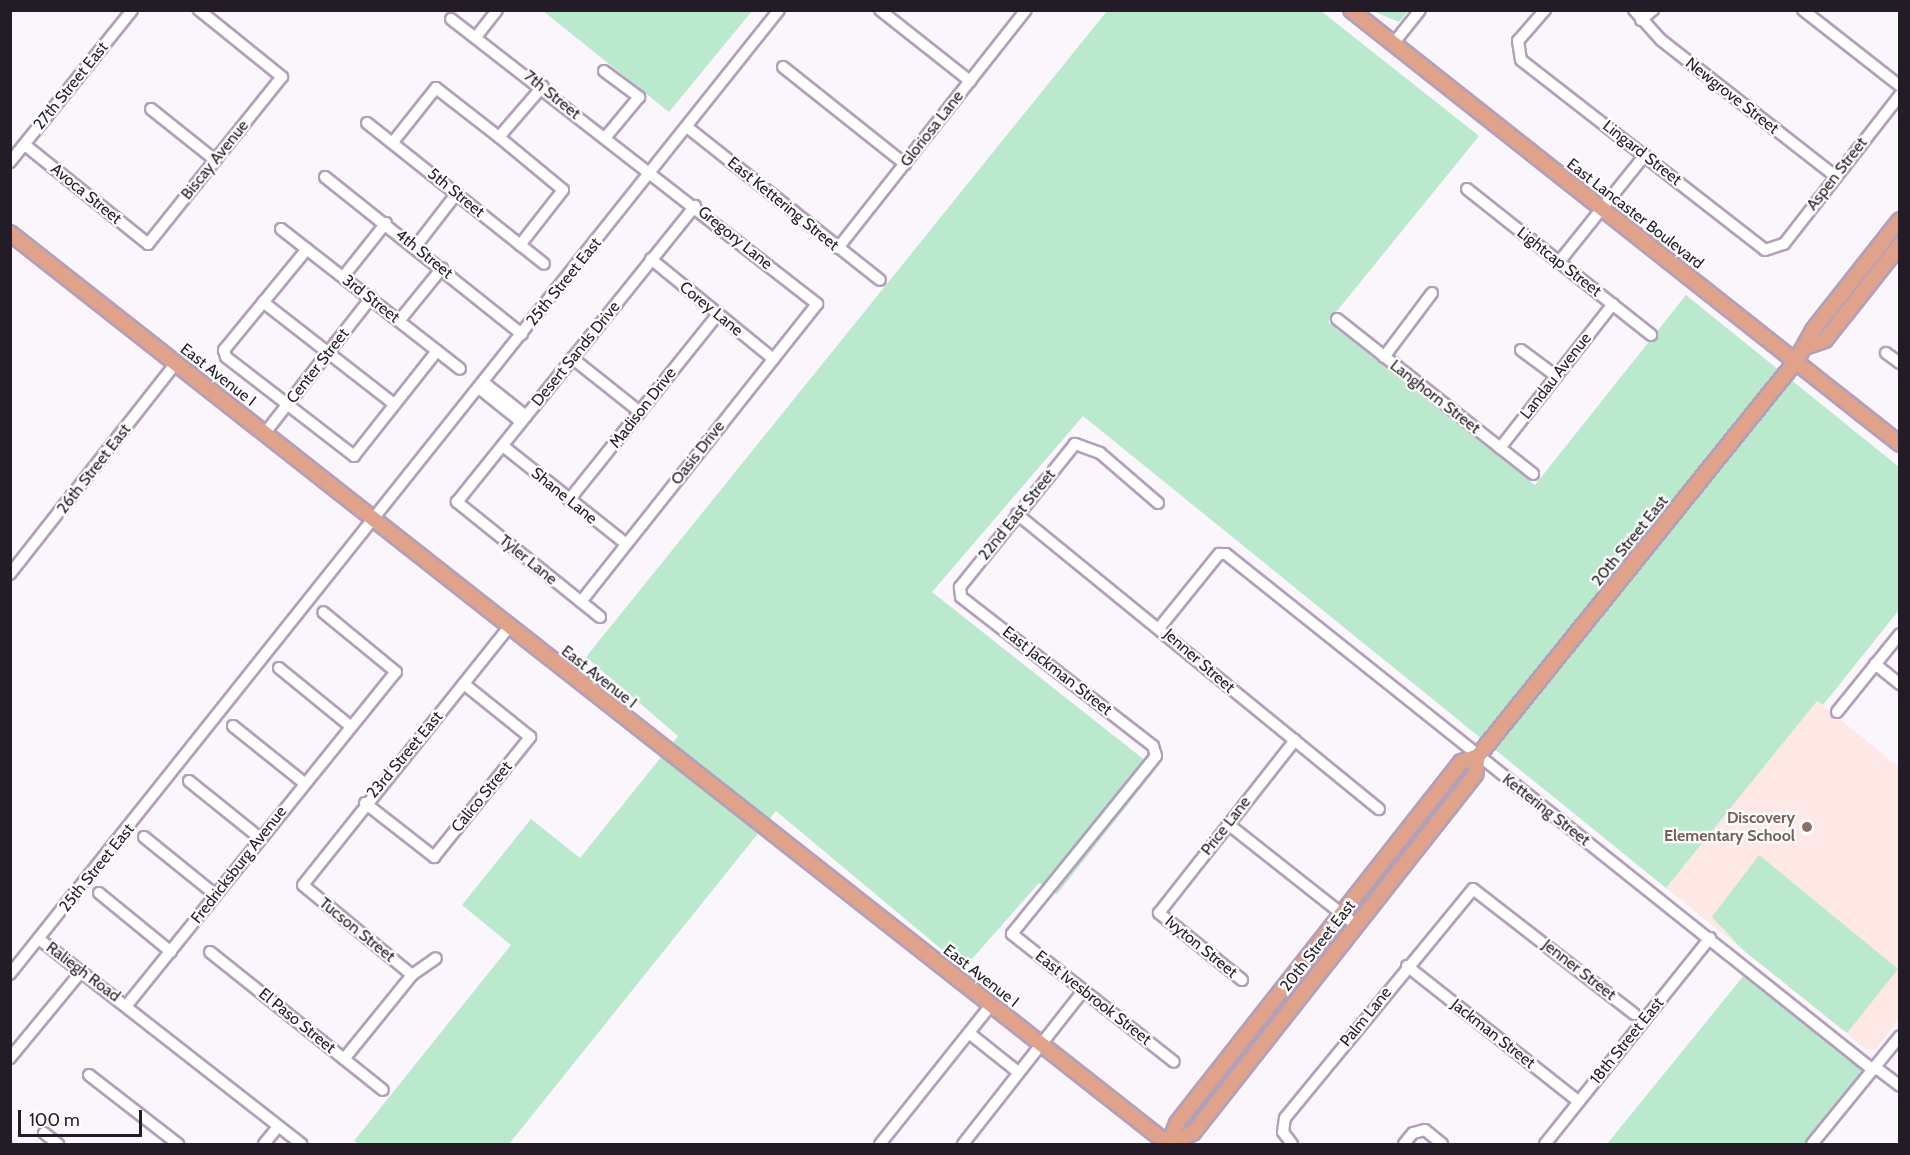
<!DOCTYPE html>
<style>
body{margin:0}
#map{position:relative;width:1910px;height:1155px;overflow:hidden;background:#faf6fc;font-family:Cabin,sans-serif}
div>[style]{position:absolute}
.education>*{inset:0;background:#fee8e5}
.green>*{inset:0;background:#bae9cd}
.roads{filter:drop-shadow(2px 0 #b2a0bb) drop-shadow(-2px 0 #b2a0bb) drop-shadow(0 2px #b2a0bb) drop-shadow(0 -2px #b2a0bb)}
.minor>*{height:10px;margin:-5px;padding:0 5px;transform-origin:5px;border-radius:5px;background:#fff}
.major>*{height:14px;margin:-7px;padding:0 7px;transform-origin:7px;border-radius:7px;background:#e0a28b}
.dots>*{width:16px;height:16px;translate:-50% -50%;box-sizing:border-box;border:3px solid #fff;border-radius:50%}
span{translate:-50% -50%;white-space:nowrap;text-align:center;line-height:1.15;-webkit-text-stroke:4.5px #fff;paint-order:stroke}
.street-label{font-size:16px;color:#231c26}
.education-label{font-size:16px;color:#785e54;font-weight:700}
.right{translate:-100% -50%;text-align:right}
.frame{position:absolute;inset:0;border:12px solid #231c26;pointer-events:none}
.scale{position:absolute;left:18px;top:1110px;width:124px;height:27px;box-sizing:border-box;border:3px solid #231c26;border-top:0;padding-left:8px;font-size:18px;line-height:21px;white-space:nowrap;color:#231c26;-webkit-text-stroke:4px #fff;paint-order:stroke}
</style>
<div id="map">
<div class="education">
<i style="clip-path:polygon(1817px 701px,1899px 767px,1899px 1019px,1876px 1049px,1866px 1049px,1666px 888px)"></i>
</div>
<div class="green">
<i style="clip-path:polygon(543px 11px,752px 11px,669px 112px)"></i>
<i style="clip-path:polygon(1107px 11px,1321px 11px,1479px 136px,1328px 322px,1535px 485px,1686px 295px,1899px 467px,1899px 610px,1823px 705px,1817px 701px,1666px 888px,1083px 416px,932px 592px,1156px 769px,1057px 894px,1039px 883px,964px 968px,776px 811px,509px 1144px,359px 1144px,354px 1141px,511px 945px,462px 905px,531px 819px,580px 858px,678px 736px,586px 657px)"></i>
<i style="clip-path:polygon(1373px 11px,1408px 11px,1399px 22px)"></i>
<i style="clip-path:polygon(1759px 855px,1898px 969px,1847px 1033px,1742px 949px,1712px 917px)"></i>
<i style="clip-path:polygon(1745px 974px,1864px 1070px,1804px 1144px,1607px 1144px)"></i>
</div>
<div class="roads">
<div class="minor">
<i style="left:880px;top:10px;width:115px;rotate:38.3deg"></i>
<i style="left:1545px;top:10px;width:41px;rotate:131.1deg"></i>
<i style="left:1518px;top:41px;width:19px;rotate:81deg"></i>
<i style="left:1521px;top:60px;width:309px;rotate:37.9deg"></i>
<i style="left:1765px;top:250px;width:20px;rotate:-18deg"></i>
<i style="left:1784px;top:244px;width:189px;rotate:-52.1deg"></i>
<i style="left:1634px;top:10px;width:40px;rotate:48deg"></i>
<i style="left:1661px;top:40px;width:221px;rotate:38deg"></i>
<i style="left:1803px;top:10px;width:123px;rotate:38.1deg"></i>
<i style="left:451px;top:19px;width:464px;rotate:37.9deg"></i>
<i style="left:817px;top:304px;width:380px;rotate:128.4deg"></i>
<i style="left:1641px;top:20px;width:16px;rotate:-40deg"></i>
<i style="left:476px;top:37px;width:34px;rotate:-52deg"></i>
<i style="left:1393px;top:44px;width:43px;rotate:-51.5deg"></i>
<i style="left:783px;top:67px;width:156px;rotate:38.5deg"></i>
<i style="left:604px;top:71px;width:44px;rotate:36.6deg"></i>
<i style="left:639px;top:97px;width:53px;rotate:129.7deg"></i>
<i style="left:151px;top:109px;width:82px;rotate:38.6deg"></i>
<i style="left:367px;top:123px;width:226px;rotate:38.5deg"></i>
<i style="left:687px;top:127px;width:246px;rotate:38.4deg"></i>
<i style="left:499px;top:137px;width:67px;rotate:-49.2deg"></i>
<i style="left:393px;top:142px;width:69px;rotate:-51.5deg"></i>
<i style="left:436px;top:88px;width:80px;rotate:37.9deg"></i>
<i style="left:499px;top:137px;width:83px;rotate:39.6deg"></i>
<i style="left:563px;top:190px;width:70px;rotate:128deg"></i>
<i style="left:25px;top:145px;width:158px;rotate:38.8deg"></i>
<i style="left:148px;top:244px;width:214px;rotate:-51.3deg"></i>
<i style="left:282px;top:77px;width:107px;rotate:-141.1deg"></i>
<i style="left:10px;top:162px;width:195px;rotate:-51.2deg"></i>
<i style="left:325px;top:177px;width:252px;rotate:38.6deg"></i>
<i style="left:1467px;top:189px;width:235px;rotate:38.4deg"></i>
<i style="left:281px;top:229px;width:227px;rotate:38deg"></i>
<i style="left:416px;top:246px;width:67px;rotate:-52.3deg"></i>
<i style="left:838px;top:248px;width:303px;rotate:-51.7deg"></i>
<i style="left:307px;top:249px;width:131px;rotate:129.4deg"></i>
<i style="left:224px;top:350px;width:7px;rotate:74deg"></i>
<i style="left:226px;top:357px;width:162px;rotate:37.7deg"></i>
<i style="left:354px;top:456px;width:134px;rotate:-51.7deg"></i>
<i style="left:651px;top:259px;width:158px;rotate:39.3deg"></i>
<i style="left:1559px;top:262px;width:137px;rotate:-51.2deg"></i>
<i style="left:343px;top:277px;width:69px;rotate:-51.5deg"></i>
<i style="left:263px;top:302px;width:166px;rotate:37.9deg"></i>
<i style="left:1337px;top:319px;width:250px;rotate:38.3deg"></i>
<i style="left:399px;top:321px;width:68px;rotate:-50.9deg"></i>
<i style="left:1521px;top:350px;width:44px;rotate:36.6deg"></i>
<i style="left:1886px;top:353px;width:17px;rotate:36deg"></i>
<i style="left:1384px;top:357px;width:80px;rotate:-53.1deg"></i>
<i style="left:572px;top:358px;width:87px;rotate:38.5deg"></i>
<i style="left:483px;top:382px;width:55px;rotate:38.3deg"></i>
<i style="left:479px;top:388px;width:54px;rotate:39deg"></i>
<i style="left:265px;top:433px;width:172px;rotate:-51.9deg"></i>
<i style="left:503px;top:446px;width:157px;rotate:38.5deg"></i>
<i style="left:1500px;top:448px;width:183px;rotate:-51.9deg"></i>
<i style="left:569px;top:500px;width:237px;rotate:-51.3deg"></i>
<i style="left:1158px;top:503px;width:77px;rotate:-139.2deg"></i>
<i style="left:1100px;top:453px;width:27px;rotate:-160deg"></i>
<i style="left:1075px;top:444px;width:184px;rotate:128.8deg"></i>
<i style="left:960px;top:587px;width:10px;rotate:84deg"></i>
<i style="left:961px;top:597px;width:243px;rotate:37.8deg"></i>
<i style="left:1153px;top:746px;width:10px;rotate:73deg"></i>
<i style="left:1156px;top:756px;width:229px;rotate:129deg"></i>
<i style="left:1012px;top:934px;width:206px;rotate:38.3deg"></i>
<i style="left:1017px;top:514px;width:467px;rotate:39.2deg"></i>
<i style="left:10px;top:574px;width:268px;rotate:-51.8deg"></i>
<i style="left:600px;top:617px;width:184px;rotate:-141.2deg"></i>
<i style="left:457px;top:502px;width:380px;rotate:-51.2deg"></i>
<i style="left:1160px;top:627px;width:94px;rotate:-51.1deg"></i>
<i style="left:1219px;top:554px;width:7px"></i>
<i style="left:1226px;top:554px;width:828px;rotate:38.57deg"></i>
<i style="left:1875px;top:664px;width:32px;rotate:39deg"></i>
<i style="left:279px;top:668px;width:92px;rotate:39.2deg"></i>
<i style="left:1837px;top:712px;width:100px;rotate:-51.1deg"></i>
<i style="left:233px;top:726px;width:90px;rotate:38.7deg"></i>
<i style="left:189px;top:781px;width:91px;rotate:38.8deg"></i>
<i style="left:365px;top:803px;width:88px;rotate:38deg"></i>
<i style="left:434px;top:857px;width:154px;rotate:-51.3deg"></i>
<i style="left:530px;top:737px;width:85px;rotate:-141.2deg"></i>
<i style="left:1228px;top:824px;width:163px;rotate:38.3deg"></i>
<i style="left:144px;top:837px;width:92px;rotate:38.9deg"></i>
<i style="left:99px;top:893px;width:93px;rotate:39.3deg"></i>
<i style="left:39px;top:939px;width:333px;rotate:38deg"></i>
<i style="left:210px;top:952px;width:221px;rotate:38.6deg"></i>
<i style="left:1407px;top:966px;width:219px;rotate:38.3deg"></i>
<i style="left:10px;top:974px;width:1233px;rotate:-51.42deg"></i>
<i style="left:412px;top:975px;width:141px;rotate:-140.5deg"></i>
<i style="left:303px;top:885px;width:330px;rotate:-51.4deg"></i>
<i style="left:1242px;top:980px;width:107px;rotate:-141.1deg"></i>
<i style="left:1159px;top:913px;width:220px;rotate:-51.8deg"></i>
<i style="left:127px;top:1005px;width:428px;rotate:-51.1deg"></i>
<i style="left:396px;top:672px;width:94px;rotate:-140.6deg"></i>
<i style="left:969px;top:1033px;width:63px;rotate:38.5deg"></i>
<i style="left:10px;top:1058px;width:112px;rotate:-50.5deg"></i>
<i style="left:344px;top:1059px;width:108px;rotate:-51deg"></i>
<i style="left:412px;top:975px;width:29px;rotate:-35deg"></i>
<i style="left:1875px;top:1067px;width:31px;rotate:37deg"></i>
<i style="left:89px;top:1075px;width:113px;rotate:37.8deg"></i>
<i style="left:44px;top:1133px;width:18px;rotate:38deg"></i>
<i style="left:264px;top:1144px;width:22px;rotate:-51deg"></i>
<i style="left:880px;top:1144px;width:178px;rotate:-51.4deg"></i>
<i style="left:963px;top:1144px;width:194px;rotate:-51.9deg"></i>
<i style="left:1292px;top:1144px;width:15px;rotate:-127deg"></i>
<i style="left:1283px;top:1132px;width:14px;rotate:-82deg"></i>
<i style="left:1285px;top:1118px;width:296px;rotate:-50.6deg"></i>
<i style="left:1473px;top:889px;width:204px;rotate:37.8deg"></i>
<i style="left:1404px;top:1144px;width:14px;rotate:-51deg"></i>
<i style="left:1413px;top:1133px;width:12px;rotate:-14deg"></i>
<i style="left:1425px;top:1130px;width:22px;rotate:39deg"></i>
<i style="left:1545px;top:1144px;width:264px;rotate:-51.3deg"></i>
<i style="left:1812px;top:1144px;width:139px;rotate:-50.8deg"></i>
</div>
<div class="major">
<i style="left:1351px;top:10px;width:700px;rotate:38.33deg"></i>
<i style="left:10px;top:233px;width:1473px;rotate:38.19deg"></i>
<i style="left:1808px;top:346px;width:18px;rotate:-19deg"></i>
<i style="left:1825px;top:340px;width:121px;rotate:-51.7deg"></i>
<i style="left:1169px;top:1144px;width:22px;rotate:-69deg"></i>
<i style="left:1177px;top:1123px;width:459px;rotate:-51.8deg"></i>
<i style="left:1461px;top:762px;width:18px;rotate:-19deg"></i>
<i style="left:1170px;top:1144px;width:25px;rotate:-26deg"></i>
<i style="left:1193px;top:1133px;width:457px;rotate:-51.8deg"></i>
<i style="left:1475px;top:774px;width:18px;rotate:-81deg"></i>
<i style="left:1478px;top:756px;width:507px;rotate:-51.16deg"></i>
<i style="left:1796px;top:361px;width:35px;rotate:-61deg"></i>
<i style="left:1813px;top:330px;width:140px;rotate:-51.7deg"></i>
</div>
</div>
<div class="dots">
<i style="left:1807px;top:827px;background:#8d6e63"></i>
</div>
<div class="street-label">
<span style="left:71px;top:86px;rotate:-51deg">27th Street East</span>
<span style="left:552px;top:95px;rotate:39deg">7th Street</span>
<span style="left:1732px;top:96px;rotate:38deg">Newgrove Street</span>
<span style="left:932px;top:129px;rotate:-52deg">Gloriosa Lane</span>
<span style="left:1642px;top:153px;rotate:38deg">Lingard Street</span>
<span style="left:215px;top:160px;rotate:-51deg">Biscay Avenue</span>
<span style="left:1837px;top:174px;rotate:-52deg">Aspen Street</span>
<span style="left:456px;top:193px;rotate:39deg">5th Street</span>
<span style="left:86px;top:194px;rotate:39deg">Avoca Street</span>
<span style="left:783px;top:204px;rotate:39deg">East Kettering Street</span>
<span style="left:1635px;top:214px;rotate:38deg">East Lancaster Boulevard</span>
<span style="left:735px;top:238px;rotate:39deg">Gregory Lane</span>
<span style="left:424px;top:254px;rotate:39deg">4th Street</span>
<span style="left:1559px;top:262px;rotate:38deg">Lightcap Street</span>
<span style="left:564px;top:282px;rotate:-51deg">25th Street East</span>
<span style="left:371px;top:299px;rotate:38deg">3rd Street</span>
<span style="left:711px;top:309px;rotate:39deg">Corey Lane</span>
<span style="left:576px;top:354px;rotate:-51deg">Desert Sands Drive</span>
<span style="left:318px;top:366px;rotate:-52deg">Center Street</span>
<span style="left:218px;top:375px;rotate:38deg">East Avenue I</span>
<span style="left:1556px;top:376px;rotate:-52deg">Landau Avenue</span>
<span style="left:1435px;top:397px;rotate:38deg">Langhorn Street</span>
<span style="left:643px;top:408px;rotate:-52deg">Madison Drive</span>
<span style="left:698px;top:453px;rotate:-52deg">Oasis Drive</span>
<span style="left:94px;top:469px;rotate:-52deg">26th Street East</span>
<span style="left:564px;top:496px;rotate:39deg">Shane Lane</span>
<span style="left:1017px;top:515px;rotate:-51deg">22nd East Street</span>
<span style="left:1630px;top:541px;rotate:-51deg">20th Street East</span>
<span style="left:528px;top:560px;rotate:39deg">Tyler Lane</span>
<span style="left:1199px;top:661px;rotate:41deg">Jenner Street</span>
<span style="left:1057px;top:671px;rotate:38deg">East Jackman Street</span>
<span style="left:599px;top:677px;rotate:38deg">East Avenue I</span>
<span style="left:405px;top:755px;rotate:-50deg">23rd Street East</span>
<span style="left:482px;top:797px;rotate:-51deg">Calico Street</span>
<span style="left:1546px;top:810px;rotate:38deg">Kettering Street</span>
<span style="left:1226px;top:826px;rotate:-52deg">Price Lane</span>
<span style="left:239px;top:865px;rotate:-52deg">Fredricksburg Avenue</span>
<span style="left:97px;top:868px;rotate:-51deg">25th Street East</span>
<span style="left:357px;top:930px;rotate:39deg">Tucson Street</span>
<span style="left:1318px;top:946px;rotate:-52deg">20th Street East</span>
<span style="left:1201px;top:947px;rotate:39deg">Ivyton Street</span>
<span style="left:1579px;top:970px;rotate:38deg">Jenner Street</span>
<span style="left:83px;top:972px;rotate:37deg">Raliegh Road</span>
<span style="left:981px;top:976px;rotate:38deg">East Avenue I</span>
<span style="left:1093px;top:998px;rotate:38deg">East Ivesbrook Street</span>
<span style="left:1366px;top:1017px;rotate:-51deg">Palm Lane</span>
<span style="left:297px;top:1021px;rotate:39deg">El Paso Street</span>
<span style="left:1493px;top:1034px;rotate:38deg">Jackman Street</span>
<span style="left:1627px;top:1041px;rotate:-51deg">18th Street East</span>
</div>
<div class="education-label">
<span class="right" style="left:1795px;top:827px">Discovery<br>Elementary School</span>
</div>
<div class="frame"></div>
<div class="scale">100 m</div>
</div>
